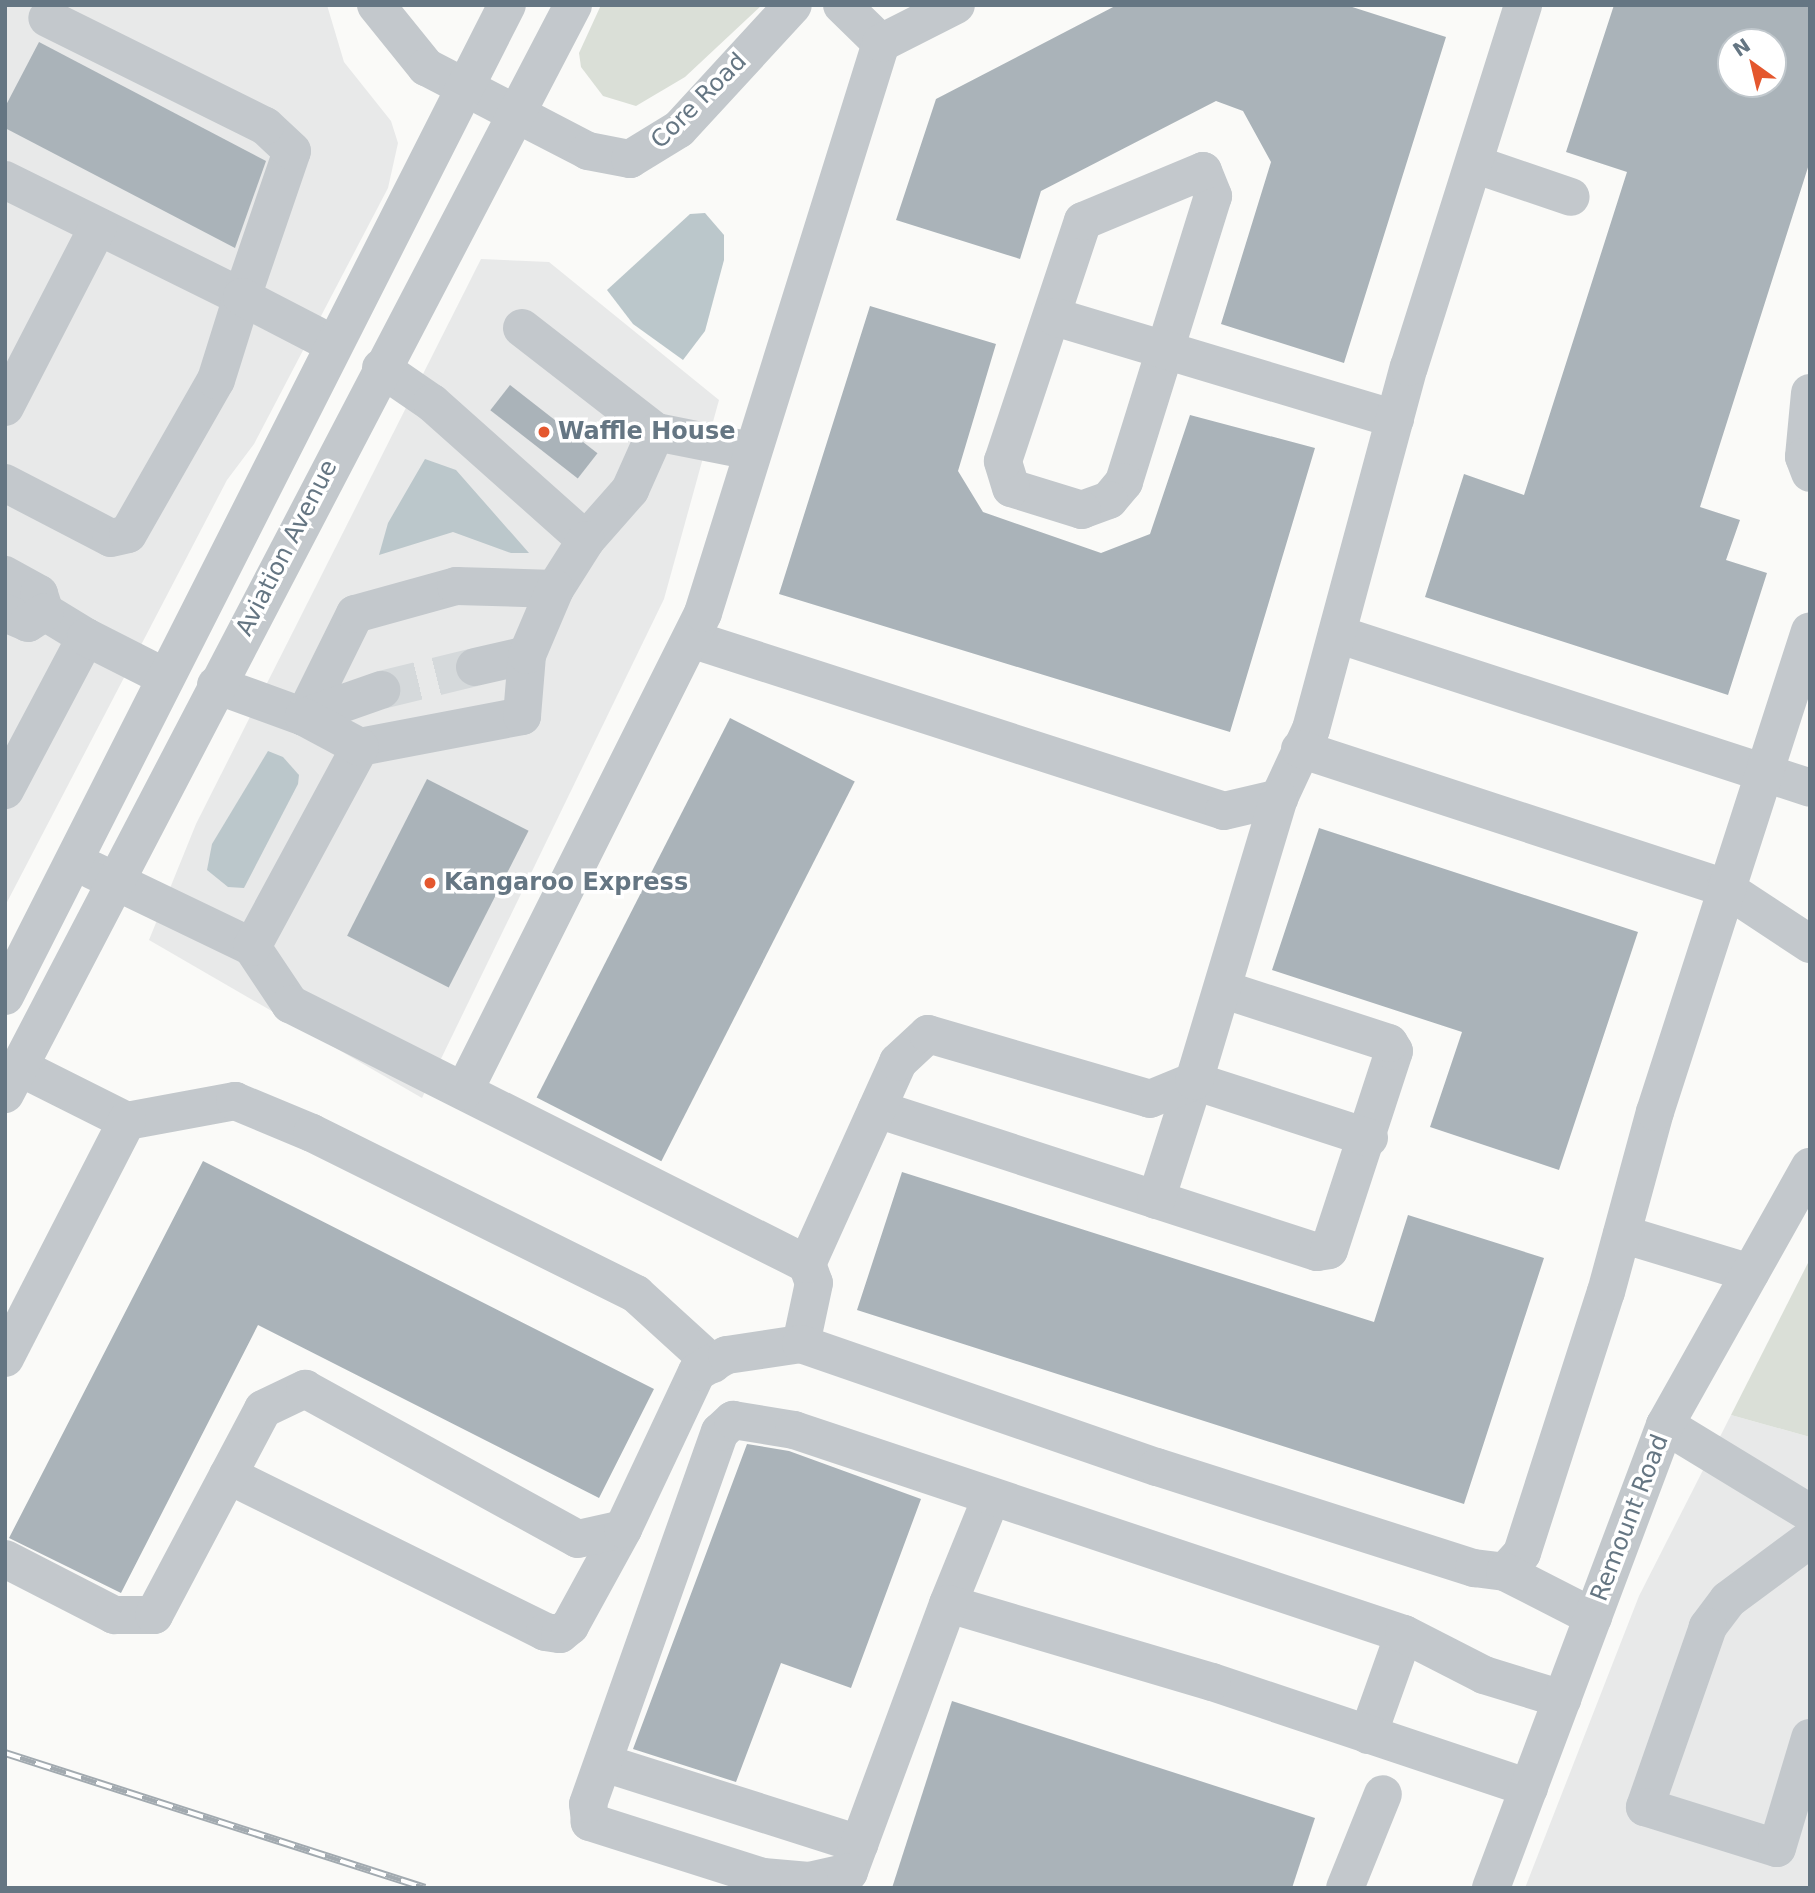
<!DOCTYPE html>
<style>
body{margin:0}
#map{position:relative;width:1815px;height:1893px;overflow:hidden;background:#fafaf8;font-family:"DejaVu Sans",sans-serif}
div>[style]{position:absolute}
.built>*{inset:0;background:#e8e9e9}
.green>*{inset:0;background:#dadfd7}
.water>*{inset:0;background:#bbc7cb}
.building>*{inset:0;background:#aab3b9;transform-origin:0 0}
.minor-tunnel>*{height:38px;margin-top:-19px;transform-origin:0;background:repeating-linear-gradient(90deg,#d5d9db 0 38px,transparent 0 57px)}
.minor>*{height:38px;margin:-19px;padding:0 19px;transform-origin:19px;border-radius:19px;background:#c3c8cc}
.rail>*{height:8px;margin-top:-4px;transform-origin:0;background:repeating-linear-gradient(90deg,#fff 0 16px,#a2aab0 0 32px);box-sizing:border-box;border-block:2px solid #a2aab0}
.dots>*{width:19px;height:19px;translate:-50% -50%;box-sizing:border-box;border:4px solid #fff;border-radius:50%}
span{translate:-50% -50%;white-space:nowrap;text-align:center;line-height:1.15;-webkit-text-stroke:7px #fff;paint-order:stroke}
.street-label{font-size:24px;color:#657683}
.poi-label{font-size:24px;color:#657683;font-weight:700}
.left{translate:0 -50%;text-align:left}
.frame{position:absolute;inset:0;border:7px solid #657683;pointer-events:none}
.north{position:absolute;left:1717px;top:28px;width:70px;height:70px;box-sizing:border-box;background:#fff;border:2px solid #c1c8cd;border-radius:50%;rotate:326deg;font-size:19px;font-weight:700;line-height:28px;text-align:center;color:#657683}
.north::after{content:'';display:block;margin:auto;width:24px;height:32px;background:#e4572e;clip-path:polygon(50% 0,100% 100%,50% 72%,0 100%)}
</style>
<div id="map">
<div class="built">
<i style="clip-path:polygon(5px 5px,327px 5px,344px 62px,391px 121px,398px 143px,388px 188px,254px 444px,227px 480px,5px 906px)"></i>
<i style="clip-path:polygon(481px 259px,549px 262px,719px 400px,664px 599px,422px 1098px,149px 940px,196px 824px)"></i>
<i style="clip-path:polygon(1731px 1415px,1810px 1437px,1810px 1888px,1525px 1888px,1639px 1596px)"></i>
</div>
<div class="green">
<i style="clip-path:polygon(601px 5px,762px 5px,685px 77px,636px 106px,603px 96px,581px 67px,579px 53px)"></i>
<i style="clip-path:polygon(1810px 1259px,1810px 1437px,1731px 1415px)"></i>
</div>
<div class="water">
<i style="clip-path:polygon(705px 213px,724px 235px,724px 260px,705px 331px,683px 360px,633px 324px,607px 290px,690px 214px)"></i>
<i style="clip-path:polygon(425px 459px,456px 470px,529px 553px,511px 553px,453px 532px,379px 555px,388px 523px)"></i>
<i style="clip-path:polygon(268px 751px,283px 757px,299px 775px,298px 784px,244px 888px,228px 887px,207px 870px,212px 844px)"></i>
</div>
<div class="building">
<i style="clip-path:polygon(1117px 5px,1346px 5px,1446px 37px,1344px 363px,1221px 324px,1271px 162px,1243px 111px,1216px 101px,1041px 191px,1020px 259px,896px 220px,936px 99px)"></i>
<i style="clip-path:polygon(evenodd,1614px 5px,1810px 5px,1810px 161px,1700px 507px,1740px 520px,1726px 560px,1767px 573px,1728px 695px,1425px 597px,1464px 474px,1524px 495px,1627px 172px,1566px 152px,1614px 5px,1731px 42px,1773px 42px,1773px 84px,1731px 84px,1731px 42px)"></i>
<i style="clip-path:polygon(39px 42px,266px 161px,235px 248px,5px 128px,5px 107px)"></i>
<i style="clip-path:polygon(870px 306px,996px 344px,958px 471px,983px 512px,1101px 553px,1150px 534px,1190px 415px,1315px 448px,1230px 732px,779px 594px)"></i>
<i style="left:510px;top:385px;width:111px;height:32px;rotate:38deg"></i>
<i style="left:730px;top:718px;width:140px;height:426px;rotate:27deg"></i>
<i style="left:427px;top:779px;width:114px;height:176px;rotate:27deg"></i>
<i style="clip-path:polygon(1319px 828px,1638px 932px,1559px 1170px,1430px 1127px,1462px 1032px,1272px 970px)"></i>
<i style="clip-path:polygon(203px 1161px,654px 1389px,599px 1498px,258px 1325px,121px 1593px,9px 1538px)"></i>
<i style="clip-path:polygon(902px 1172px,1374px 1322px,1408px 1215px,1544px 1258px,1464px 1504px,857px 1310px)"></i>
<i style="clip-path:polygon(747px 1444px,789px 1451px,921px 1499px,851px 1688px,781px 1663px,736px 1782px,633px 1749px)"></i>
<i style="clip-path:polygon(952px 1701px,1315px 1818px,1292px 1888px,892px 1888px)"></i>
</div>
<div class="minor-tunnel">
<i style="left:381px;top:690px;width:97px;rotate:-13.7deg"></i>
</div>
<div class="minor">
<i style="left:376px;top:5px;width:80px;rotate:51.1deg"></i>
<i style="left:426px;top:67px;width:182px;rotate:27.4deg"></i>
<i style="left:588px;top:151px;width:43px;rotate:10.8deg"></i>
<i style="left:630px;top:159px;width:57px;rotate:-31.5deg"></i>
<i style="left:679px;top:129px;width:168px;rotate:-47.4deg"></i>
<i style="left:842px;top:5px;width:54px;rotate:44.3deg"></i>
<i style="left:1474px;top:164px;width:102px;rotate:18.8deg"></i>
<i style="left:1203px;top:171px;width:27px;rotate:68deg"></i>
<i style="left:1213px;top:196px;width:300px;rotate:107.3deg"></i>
<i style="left:1124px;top:482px;width:23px;rotate:130deg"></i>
<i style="left:1109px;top:500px;width:29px;rotate:160deg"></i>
<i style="left:1082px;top:510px;width:74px;rotate:-162.8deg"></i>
<i style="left:1011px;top:488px;width:28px;rotate:-107deg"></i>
<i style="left:1003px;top:461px;width:253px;rotate:-71.6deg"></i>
<i style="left:1083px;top:221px;width:130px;rotate:-22.6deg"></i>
<i style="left:5px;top:180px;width:264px;rotate:26.3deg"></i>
<i style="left:242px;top:297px;width:154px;rotate:-71.1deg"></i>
<i style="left:292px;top:151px;width:37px;rotate:-137deg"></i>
<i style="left:265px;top:126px;width:243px;rotate:-153.6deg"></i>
<i style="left:1055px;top:317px;width:355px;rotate:16.7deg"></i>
<i style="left:522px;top:328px;width:170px;rotate:37.8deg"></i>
<i style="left:381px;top:368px;width:62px;rotate:34.5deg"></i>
<i style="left:432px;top:403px;width:206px;rotate:41.7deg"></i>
<i style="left:586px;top:540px;width:67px;rotate:-48.7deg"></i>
<i style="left:630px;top:490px;width:64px;rotate:-65.9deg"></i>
<i style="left:656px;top:432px;width:98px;rotate:11.2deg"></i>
<i style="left:1810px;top:393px;width:64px;rotate:95.4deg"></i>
<i style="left:1804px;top:457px;width:17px;rotate:69deg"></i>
<i style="left:5px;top:407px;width:203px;rotate:-62.7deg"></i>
<i style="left:5px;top:483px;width:119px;rotate:27.4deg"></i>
<i style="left:111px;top:538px;width:17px;rotate:-13deg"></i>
<i style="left:128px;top:534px;width:177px;rotate:-60.3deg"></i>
<i style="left:216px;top:380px;width:87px;rotate:-72.6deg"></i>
<i style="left:242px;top:297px;width:102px;rotate:27.3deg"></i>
<i style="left:5px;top:575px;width:39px;rotate:29deg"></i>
<i style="left:39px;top:594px;width:19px;rotate:72deg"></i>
<i style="left:45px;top:612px;width:48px;rotate:31.4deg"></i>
<i style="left:5px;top:613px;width:25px;rotate:23deg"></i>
<i style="left:28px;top:623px;width:20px;rotate:-33deg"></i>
<i style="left:1337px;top:634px;width:497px;rotate:18deg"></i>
<i style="left:691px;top:639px;width:560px;rotate:17.88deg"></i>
<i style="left:1224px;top:811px;width:57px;rotate:-13.3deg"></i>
<i style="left:1279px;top:798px;width:76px;rotate:-65.1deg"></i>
<i style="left:1311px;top:729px;width:375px;rotate:-74.9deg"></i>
<i style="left:1409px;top:367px;width:380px;rotate:-72.5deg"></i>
<i style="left:475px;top:667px;width:53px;rotate:-13deg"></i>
<i style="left:216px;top:685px;width:94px;rotate:20deg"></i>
<i style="left:304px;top:717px;width:115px;rotate:-63.7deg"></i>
<i style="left:355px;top:614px;width:105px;rotate:-15.5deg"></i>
<i style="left:456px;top:586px;width:99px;rotate:1.7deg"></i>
<i style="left:555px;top:589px;width:58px;rotate:-57.7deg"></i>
<i style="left:304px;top:717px;width:82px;rotate:-19.3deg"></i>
<i style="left:360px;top:747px;width:165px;rotate:-10.8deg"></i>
<i style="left:522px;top:716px;width:61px;rotate:-85.3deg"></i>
<i style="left:527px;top:655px;width:72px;rotate:-67deg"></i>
<i style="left:1300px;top:749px;width:447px;rotate:18.1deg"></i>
<i style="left:1725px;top:888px;width:102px;rotate:33.4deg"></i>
<i style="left:5px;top:790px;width:173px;rotate:-62.1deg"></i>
<i style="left:86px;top:637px;width:86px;rotate:26.9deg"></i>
<i style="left:92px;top:870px;width:178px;rotate:25.7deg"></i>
<i style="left:252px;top:947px;width:69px;rotate:56.3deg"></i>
<i style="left:290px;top:1004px;width:579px;rotate:26.7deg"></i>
<i style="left:807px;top:1264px;width:20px;rotate:70deg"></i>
<i style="left:814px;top:1283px;width:62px;rotate:102deg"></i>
<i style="left:252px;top:947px;width:227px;rotate:-61.6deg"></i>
<i style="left:360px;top:747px;width:64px;rotate:-151.8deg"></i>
<i style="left:5px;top:996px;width:1111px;rotate:-63.14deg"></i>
<i style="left:19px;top:1067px;width:121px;rotate:26.6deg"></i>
<i style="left:127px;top:1121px;width:110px;rotate:-10.5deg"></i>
<i style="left:235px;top:1101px;width:83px;rotate:22.6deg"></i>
<i style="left:312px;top:1133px;width:362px;rotate:26.4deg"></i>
<i style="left:636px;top:1294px;width:104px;rotate:42.3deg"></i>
<i style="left:464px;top:1091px;width:534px;rotate:-63.43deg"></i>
<i style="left:703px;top:613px;width:597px;rotate:-72.66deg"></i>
<i style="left:881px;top:43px;width:84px;rotate:-26.9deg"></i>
<i style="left:5px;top:1094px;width:1228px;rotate:-62.45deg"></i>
<i style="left:877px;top:1109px;width:463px;rotate:18deg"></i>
<i style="left:1317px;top:1252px;width:12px;rotate:-9deg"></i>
<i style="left:1329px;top:1250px;width:209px;rotate:-71.9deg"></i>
<i style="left:1394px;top:1051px;width:9px;rotate:-122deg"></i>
<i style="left:1389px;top:1043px;width:172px;rotate:-162.1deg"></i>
<i style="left:1156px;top:1200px;width:125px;rotate:-72.3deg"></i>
<i style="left:1194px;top:1081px;width:184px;rotate:18deg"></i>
<i style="left:1622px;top:1234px;width:134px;rotate:16.9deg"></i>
<i style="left:807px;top:1264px;width:222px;rotate:-65.7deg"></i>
<i style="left:898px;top:1062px;width:41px;rotate:-43deg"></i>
<i style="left:928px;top:1034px;width:231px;rotate:16.3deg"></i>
<i style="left:1150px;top:1099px;width:48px;rotate:-22.2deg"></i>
<i style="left:1194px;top:1081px;width:295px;rotate:-73.3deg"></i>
<i style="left:5px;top:1358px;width:267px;rotate:-62.8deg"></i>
<i style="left:1665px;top:1425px;width:170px;rotate:31.3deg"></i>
<i style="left:228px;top:1475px;width:354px;rotate:26.3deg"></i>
<i style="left:545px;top:1632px;width:15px;rotate:8deg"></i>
<i style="left:560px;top:1634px;width:13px;rotate:-39deg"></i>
<i style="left:570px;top:1626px;width:111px;rotate:-61.3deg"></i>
<i style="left:1810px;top:1539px;width:102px;rotate:143.4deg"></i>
<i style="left:1728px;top:1600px;width:34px;rotate:127deg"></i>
<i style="left:1708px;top:1627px;width:191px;rotate:109.3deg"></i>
<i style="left:1645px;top:1807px;width:138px;rotate:17.3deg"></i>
<i style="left:1777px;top:1848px;width:115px;rotate:-73.3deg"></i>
<i style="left:5px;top:1559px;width:123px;rotate:27.2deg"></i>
<i style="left:114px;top:1615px;width:40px"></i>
<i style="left:154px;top:1615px;width:233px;rotate:-62.1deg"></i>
<i style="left:263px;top:1409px;width:47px;rotate:-25.5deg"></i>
<i style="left:305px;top:1389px;width:311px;rotate:28.8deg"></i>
<i style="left:578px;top:1539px;width:46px;rotate:-12.5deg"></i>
<i style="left:623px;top:1529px;width:174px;rotate:-64.8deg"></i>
<i style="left:697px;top:1372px;width:34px;rotate:-30deg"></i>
<i style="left:727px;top:1355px;width:75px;rotate:-8.5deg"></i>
<i style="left:801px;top:1344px;width:377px;rotate:19.1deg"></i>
<i style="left:1157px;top:1467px;width:333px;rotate:17.7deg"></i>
<i style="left:1474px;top:1568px;width:31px;rotate:7deg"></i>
<i style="left:1505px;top:1572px;width:25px;rotate:-48deg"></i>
<i style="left:1522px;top:1553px;width:274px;rotate:-72.2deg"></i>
<i style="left:1606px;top:1292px;width:187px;rotate:-74.8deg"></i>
<i style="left:1655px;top:1112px;width:505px;rotate:-72.14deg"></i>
<i style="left:1505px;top:1572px;width:99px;rotate:27.1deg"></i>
<i style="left:948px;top:1604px;width:114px;rotate:-67.9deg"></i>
<i style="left:1368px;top:1735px;width:107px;rotate:-70.4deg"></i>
<i style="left:604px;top:1763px;width:268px;rotate:17.6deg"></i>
<i style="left:1529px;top:1788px;width:334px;rotate:-161.5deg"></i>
<i style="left:1212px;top:1682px;width:275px;rotate:-163.5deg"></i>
<i style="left:948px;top:1604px;width:286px;rotate:110.3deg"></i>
<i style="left:849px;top:1872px;width:41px;rotate:167.3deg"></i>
<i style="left:809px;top:1881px;width:46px;rotate:-175deg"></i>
<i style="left:763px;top:1877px;width:182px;rotate:-162.4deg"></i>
<i style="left:590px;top:1822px;width:18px;rotate:-96deg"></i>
<i style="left:588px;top:1804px;width:395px;rotate:-70.5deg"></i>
<i style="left:720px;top:1432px;width:18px;rotate:-43deg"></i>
<i style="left:733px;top:1420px;width:62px;rotate:9.3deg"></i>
<i style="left:794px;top:1430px;width:643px;rotate:18.49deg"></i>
<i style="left:1404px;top:1634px;width:90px;rotate:27.1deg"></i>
<i style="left:1484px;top:1675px;width:82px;rotate:17.1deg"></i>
<i style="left:1345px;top:1888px;width:101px;rotate:-68deg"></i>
<i style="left:1491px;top:1888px;width:495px;rotate:-69.4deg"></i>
<i style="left:1665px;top:1425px;width:296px;rotate:-60.7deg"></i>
</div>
<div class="rail">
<i style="left:5px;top:1753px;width:441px;rotate:17.8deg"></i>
</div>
<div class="dots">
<i style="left:544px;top:432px;background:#e4572e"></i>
<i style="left:430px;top:883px;background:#e4572e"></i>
</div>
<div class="street-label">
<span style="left:699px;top:101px;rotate:-45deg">Core Road</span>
<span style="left:287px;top:548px;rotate:-63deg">Aviation Avenue</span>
<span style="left:1630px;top:1518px;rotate:-69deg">Remount Road</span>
</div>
<div class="poi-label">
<span class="left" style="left:558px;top:432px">Waffle House</span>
<span class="left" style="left:444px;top:883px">Kangaroo Express</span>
</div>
<div class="frame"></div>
<div class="north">N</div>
</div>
